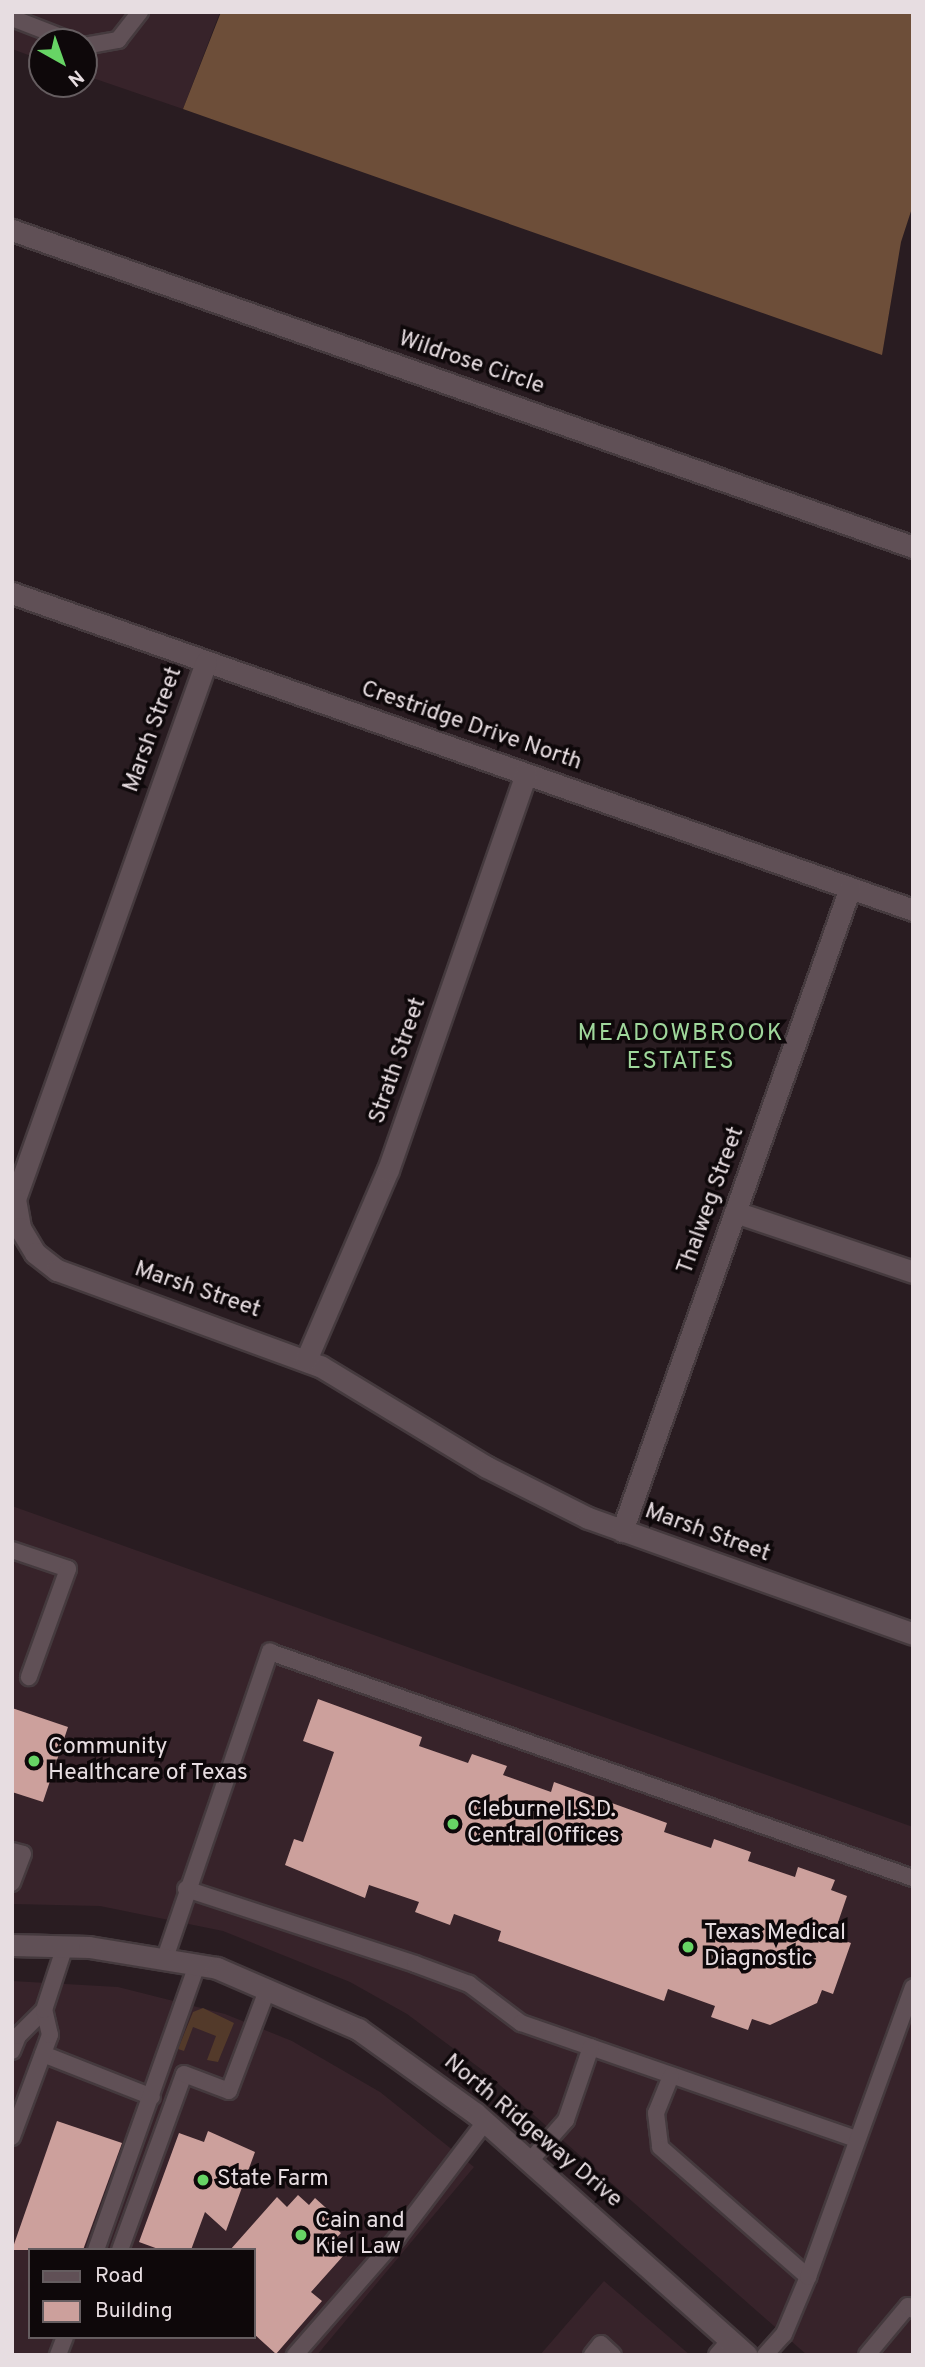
<!DOCTYPE html>
<style>
body{margin:0}
#map{position:relative;width:925px;height:2367px;overflow:hidden;background:#291c21;font-family:Overpass,sans-serif}
div>[style]{position:absolute}
.built>*{inset:0;background:#37232a}
.green>*{inset:0;background:#533a2a}
.forest>*{inset:0;background:#6d4e39}
.building>*{inset:0;background:#cca09c}
.roads{filter:drop-shadow(2px 0 #453a3e) drop-shadow(-2px 0 #453a3e) drop-shadow(0 2px #453a3e) drop-shadow(0 -2px #453a3e)}
.service>*{height:16px;margin:-8px;padding:0 8px;transform-origin:8px;border-radius:8px;background:#605056}
.minor>*{height:21px;margin:-10.5px;padding:0 10.5px;transform-origin:10.5px;border-radius:10.5px;background:#605056}
.tertiary>*{height:21px;margin:-10.5px;padding:0 10.5px;transform-origin:10.5px;border-radius:10.5px;background:#605056}
.dots>*{width:19px;height:19px;translate:-50% -50%;box-sizing:border-box;border:4px solid #0e080a;border-radius:50%}
span{translate:-50% -50%;white-space:nowrap;text-align:center;line-height:1.15;-webkit-text-stroke:7px #0e080a;paint-order:stroke}
.street-label{font-size:23px;color:#e7dde1}
.poi-label{font-size:23px;color:#e7dde1}
.left{translate:0 -50%;text-align:left}
.neighbourhood-label{font-size:24px;color:#9fd79b;letter-spacing:2px}
.frame{position:absolute;inset:0;border:14px solid #e7dde1;pointer-events:none}
.legend{position:absolute;left:28px;top:2248px;width:228px;height:91px;box-sizing:border-box;background:#0e080a;border:2px solid #655d60;margin:0;padding:9px 12px;list-style:none;font-size:21px;color:#e7dde1}
.legend li{display:flex;align-items:center;gap:14px;height:35px}
.legend b{width:35px;border:2px solid #655d60}
.north{position:absolute;left:28px;top:28px;width:70px;height:70px;box-sizing:border-box;background:#0e080a;border:2px solid #655d60;border-radius:50%;rotate:140deg;font-size:19px;font-weight:700;line-height:28px;text-align:center;color:#e7dde1}
.north::after{content:'';display:block;margin:auto;width:24px;height:32px;background:#67d465;clip-path:polygon(50% 0,100% 100%,50% 72%,0 100%)}
</style>
<div id="map">
<div class="built">
<i style="clip-path:polygon(12px 12px,220px 12px,183px 109px,84px 75px,84px 42px,42px 42px,42px 60px,12px 49px)"></i>
<i style="clip-path:polygon(12px 1506px,913px 1827px,913px 2355px,807px 2355px,485px 2072px,407px 2014px,350px 1982px,223px 1931px,100px 1906px,12px 1904px)"></i>
<i style="clip-path:polygon(evenodd,12px 1981px,118px 1987px,225px 2014px,292px 2041px,380px 2092px,474px 2167px,317px 2355px,12px 2355px,12px 1981px,30px 2250px,254px 2250px,254px 2337px,30px 2337px,30px 2250px)"></i>
<i style="clip-path:polygon(604px 2281px,690px 2355px,540px 2355px)"></i>
</div>
<div class="green">
<i style="clip-path:polygon(203px 2008px,234px 2023px,218px 2062px,207px 2060px,216px 2036px,193px 2027px,184px 2051px,178px 2049px,193px 2012px)"></i>
</div>
<div class="forest">
<i style="clip-path:polygon(221px 12px,913px 12px,913px 205px,901px 242px,882px 355px,183px 109px)"></i>
</div>
<div class="building">
<i style="clip-path:polygon(318px 1699px,422px 1737px,419px 1746px,468px 1763px,472px 1754px,507px 1766px,503px 1775px,551px 1792px,554px 1782px,667px 1823px,664px 1832px,711px 1848px,714px 1839px,751px 1852px,748px 1861px,795px 1877px,798px 1867px,835px 1880px,831px 1890px,847px 1896px,833px 1937px,851px 1943px,833px 1994px,822px 1990px,817px 2003px,770px 2025px,752px 2019px,748px 2030px,711px 2017px,715px 2006px,668px 1989px,664px 2001px,498px 1941px,501px 1931px,454px 1914px,450px 1925px,415px 1912px,419px 1902px,369px 1885px,365px 1898px,285px 1865px,294px 1839px,303px 1842px,334px 1752px,303px 1741px)"></i>
<i style="clip-path:polygon(12px 1708px,68px 1727px,43px 1802px,12px 1792px)"></i>
<i style="clip-path:polygon(57px 2121px,122px 2143px,83px 2250px,12px 2250px)"></i>
<i style="clip-path:polygon(208px 2131px,255px 2152px,226px 2231px,205px 2212px,191px 2250px,161px 2250px,139px 2242px,179px 2133px,204px 2142px)"></i>
<i style="clip-path:polygon(298px 2195px,309px 2205px,315px 2198px,335px 2216px,329px 2223px,341px 2233px,331px 2244px,344px 2255px,311px 2292px,322px 2301px,276px 2354px,254px 2334px,254px 2250px,230px 2250px,277px 2197px,287px 2207px)"></i>
</div>
<div class="roads">
<div class="service">
<i style="left:12px;top:18px;width:66px;rotate:21.2deg"></i>
<i style="left:84px;top:46px;width:35px;rotate:-10deg"></i>
<i style="left:118px;top:40px;width:36px;rotate:-52deg"></i>
<i style="left:12px;top:1550px;width:59px;rotate:18.7deg"></i>
<i style="left:68px;top:1569px;width:115px;rotate:109.9deg"></i>
<i style="left:12px;top:1851px;width:11px;rotate:15deg"></i>
<i style="left:23px;top:1854px;width:31px;rotate:111deg"></i>
<i style="left:186px;top:1889px;width:241px;rotate:18.1deg"></i>
<i style="left:415px;top:1964px;width:58px;rotate:20.3deg"></i>
<i style="left:469px;top:1984px;width:65px;rotate:36.9deg"></i>
<i style="left:521px;top:2023px;width:355px;rotate:19.1deg"></i>
<i style="left:165px;top:1958px;width:324px;rotate:-71.1deg"></i>
<i style="left:270px;top:1652px;width:682px;rotate:19.37deg"></i>
<i style="left:12px;top:2051px;width:16px;rotate:-68deg"></i>
<i style="left:18px;top:2036px;width:37px;rotate:-45deg"></i>
<i style="left:43px;top:2054px;width:117px;rotate:21.5deg"></i>
<i style="left:671px;top:2076px;width:40px;rotate:112deg"></i>
<i style="left:656px;top:2113px;width:34px;rotate:83deg"></i>
<i style="left:660px;top:2147px;width:197px;rotate:41.3deg"></i>
<i style="left:12px;top:2137px;width:109px;rotate:-69.6deg"></i>
<i style="left:50px;top:2035px;width:26px;rotate:-103deg"></i>
<i style="left:44px;top:2010px;width:67px;rotate:-71.8deg"></i>
<i style="left:529px;top:2162px;width:56px;rotate:-48.6deg"></i>
<i style="left:566px;top:2120px;width:77px;rotate:-71.1deg"></i>
<i style="left:96px;top:2250px;width:303px;rotate:-70.5deg"></i>
<i style="left:120px;top:2250px;width:187px;rotate:-70deg"></i>
<i style="left:184px;top:2074px;width:48px;rotate:20.7deg"></i>
<i style="left:229px;top:2091px;width:110px;rotate:-69.3deg"></i>
<i style="left:58px;top:2355px;width:19px;rotate:-69deg"></i>
<i style="left:295px;top:2355px;width:155px;rotate:-48.9deg"></i>
<i style="left:397px;top:2238px;width:146px;rotate:-52.8deg"></i>
<i style="left:592px;top:2355px;width:14px;rotate:-51deg"></i>
<i style="left:601px;top:2344px;width:16px;rotate:43deg"></i>
<i style="left:717px;top:2355px;width:20px;rotate:-49deg"></i>
<i style="left:765px;top:2355px;width:28px;rotate:-48deg"></i>
<i style="left:784px;top:2334px;width:62px;rotate:-67.2deg"></i>
<i style="left:808px;top:2277px;width:308px;rotate:-70.1deg"></i>
<i style="left:867px;top:2355px;width:64px;rotate:-50.1deg"></i>
<i style="left:908px;top:2306px;width:6px;rotate:39deg"></i>
</div>
<div class="minor">
<i style="left:12px;top:230px;width:955px;rotate:19.38deg"></i>
<i style="left:12px;top:593px;width:955px;rotate:19.38deg"></i>
<i style="left:206px;top:662px;width:570px;rotate:109.58deg"></i>
<i style="left:15px;top:1199px;width:29px;rotate:80deg"></i>
<i style="left:20px;top:1228px;width:29px;rotate:59deg"></i>
<i style="left:35px;top:1253px;width:28px;rotate:38deg"></i>
<i style="left:57px;top:1270px;width:280px;rotate:20.1deg"></i>
<i style="left:320px;top:1366px;width:195px;rotate:31.2deg"></i>
<i style="left:487px;top:1467px;width:113px;rotate:26.8deg"></i>
<i style="left:588px;top:1518px;width:345px;rotate:19.6deg"></i>
<i style="left:735px;top:1212px;width:188px;rotate:18.6deg"></i>
<i style="left:306px;top:1360px;width:207px;rotate:-66.7deg"></i>
<i style="left:388px;top:1170px;width:419px;rotate:-70.8deg"></i>
<i style="left:622px;top:1531px;width:682px;rotate:-70.48deg"></i>
</div>
<div class="tertiary">
<i style="left:12px;top:1945px;width:77px;rotate:1.5deg"></i>
<i style="left:89px;top:1947px;width:130px;rotate:9.3deg"></i>
<i style="left:217px;top:1968px;width:154px;rotate:23.4deg"></i>
<i style="left:358px;top:2029px;width:144px;rotate:35.7deg"></i>
<i style="left:475px;top:2113px;width:364px;rotate:41.7deg"></i>
</div>
</div>
<div class="dots">
<i style="left:34px;top:1761px;background:#67d465"></i>
<i style="left:453px;top:1824px;background:#67d465"></i>
<i style="left:688px;top:1947px;background:#67d465"></i>
<i style="left:203px;top:2180px;background:#67d465"></i>
<i style="left:301px;top:2235px;background:#67d465"></i>
</div>
<div class="street-label">
<span style="left:471px;top:364px;rotate:19deg">Wildrose Circle</span>
<span style="left:471px;top:727px;rotate:19deg">Crestridge Drive North</span>
<span style="left:154px;top:730px;rotate:-70deg">Marsh Street</span>
<span style="left:399px;top:1061px;rotate:-71deg">Strath Street</span>
<span style="left:712px;top:1201px;rotate:-70deg">Thalweg Street</span>
<span style="left:197px;top:1291px;rotate:19deg">Marsh Street</span>
<span style="left:707px;top:1534px;rotate:20deg">Marsh Street</span>
<span style="left:532px;top:2132px;rotate:40deg">North Ridgeway Drive</span>
</div>
<div class="poi-label">
<span class="left" style="left:48px;top:1761px">Community<br>Healthcare of Texas</span>
<span class="left" style="left:467px;top:1824px">Cleburne I.S.D.<br>Central Offices</span>
<span class="left" style="left:704px;top:1947px">Texas Medical<br>Diagnostic</span>
<span class="left" style="left:217px;top:2180px">State Farm</span>
<span class="left" style="left:315px;top:2235px">Cain and<br>Kiel Law</span>
</div>
<div class="neighbourhood-label">
<span style="left:681px;top:1049px">MEADOWBROOK<br>ESTATES</span>
</div>
<div class="frame"></div>
<ul class="legend">
<li><b style="height:9px;background:#605056"></b>Road</li>
<li><b style="height:19px;background:#cca09c"></b>Building</li>
</ul>
<div class="north">N</div>
</div>
